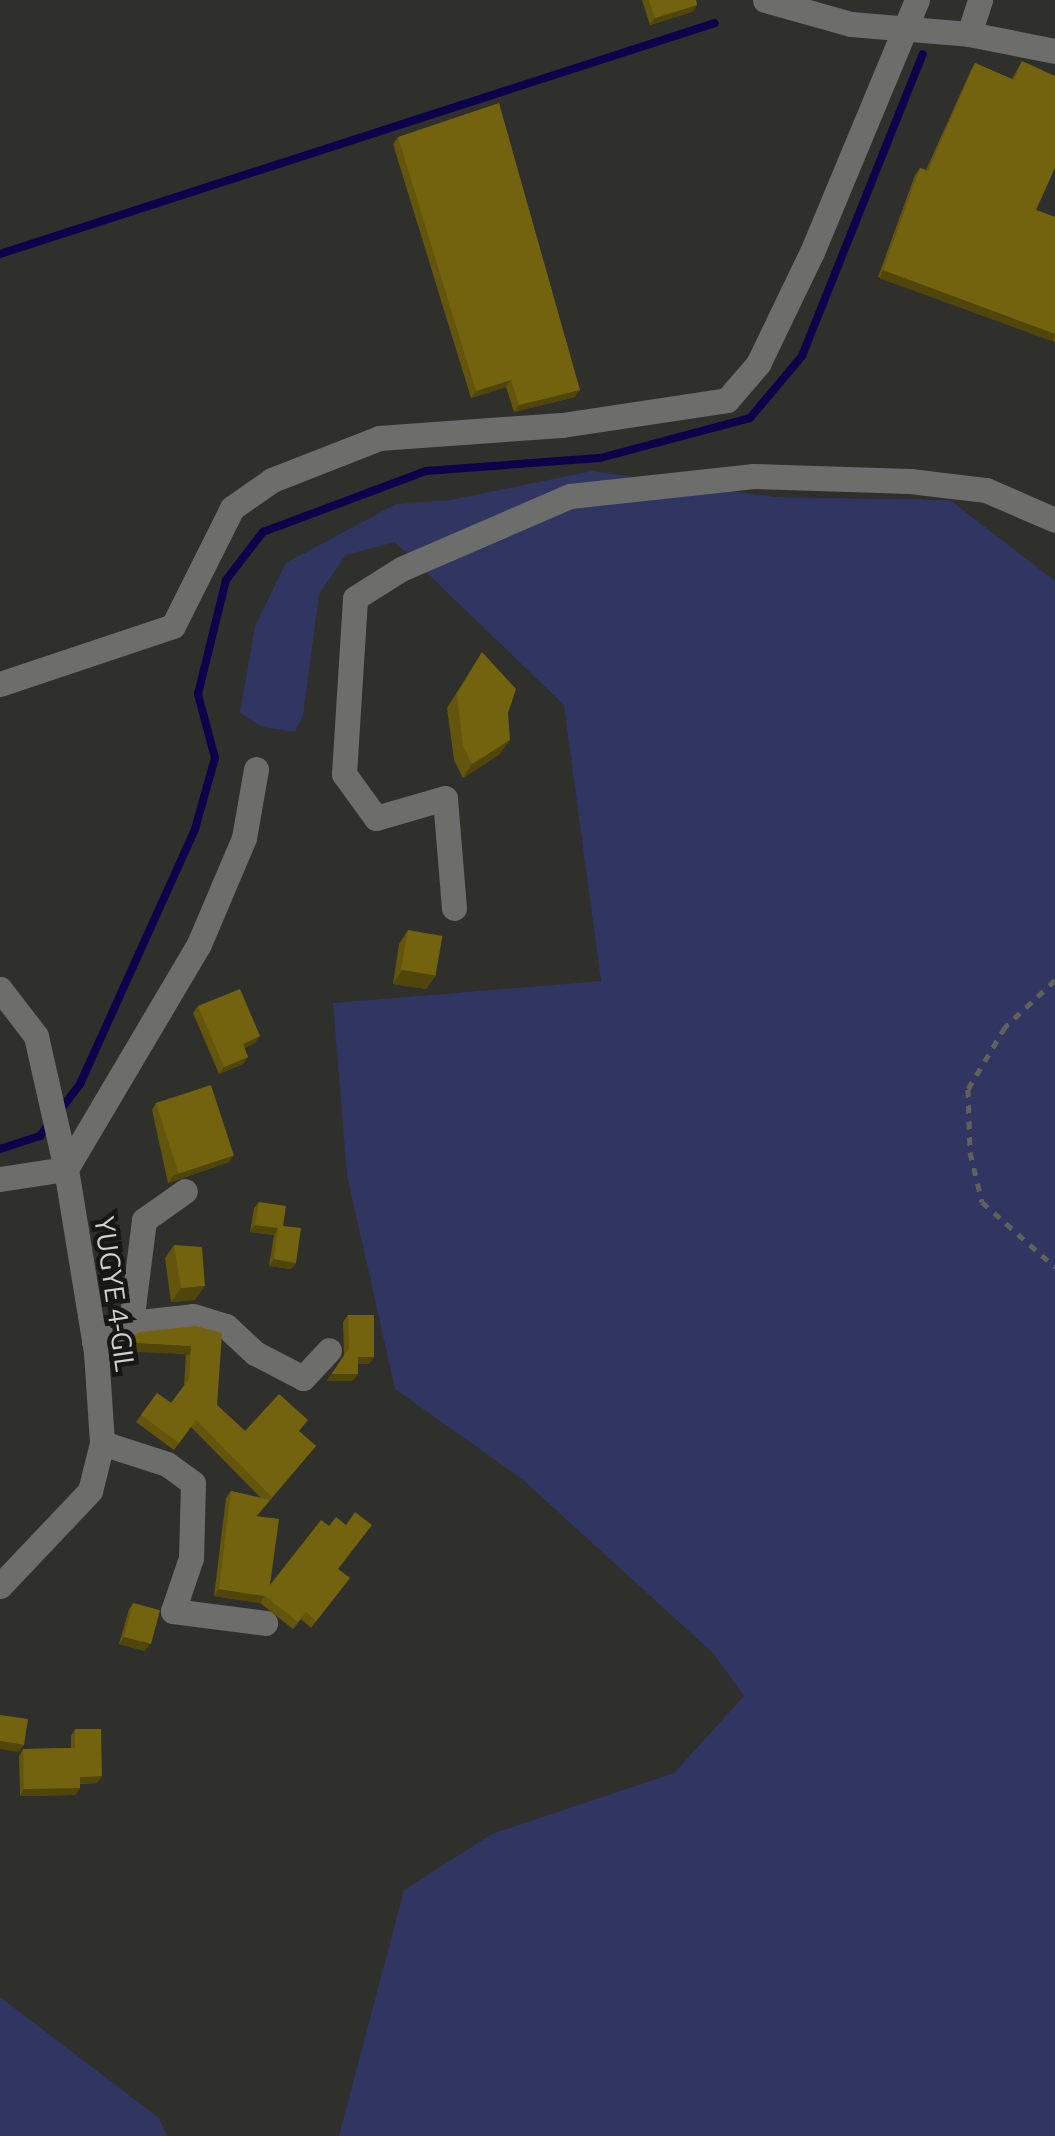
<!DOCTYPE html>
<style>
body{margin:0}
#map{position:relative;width:1055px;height:2136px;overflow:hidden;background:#2f2f2c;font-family:Ubuntu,sans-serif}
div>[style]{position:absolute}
.green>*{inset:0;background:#303661}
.stream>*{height:8px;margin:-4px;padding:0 4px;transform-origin:4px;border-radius:4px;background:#0e014c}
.path>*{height:5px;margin-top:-2.5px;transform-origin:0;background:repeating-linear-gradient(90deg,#60605d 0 8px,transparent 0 16px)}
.minor>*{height:25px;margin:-12.5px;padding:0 12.5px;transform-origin:12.5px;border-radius:12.5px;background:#6d6d6b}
.wall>*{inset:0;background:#63550c}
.shaded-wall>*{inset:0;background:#50450a;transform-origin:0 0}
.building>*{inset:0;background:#73630e;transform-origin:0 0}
span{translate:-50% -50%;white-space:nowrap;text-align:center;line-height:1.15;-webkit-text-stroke:9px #171716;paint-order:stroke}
.street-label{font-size:28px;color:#d1d1cf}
</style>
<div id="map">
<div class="green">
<i style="clip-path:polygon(592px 471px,774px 497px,950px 500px,1055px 581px,1055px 2136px,339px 2136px,404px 1890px,492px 1834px,674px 1773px,744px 1696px,713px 1653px,522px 1479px,395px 1389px,347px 1175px,333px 1003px,601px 981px,564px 705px,395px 542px,346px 555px,319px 594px,303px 716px,295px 732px,263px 727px,240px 713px,255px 626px,286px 563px,396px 504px,451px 500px)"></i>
<i style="clip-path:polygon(0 1997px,159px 2118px,167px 2136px,0 2136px)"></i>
</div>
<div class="stream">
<i style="left:0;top:254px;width:751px;rotate:-17.9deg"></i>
<i style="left:60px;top:1110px;width:33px;rotate:-52deg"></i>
<i style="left:80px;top:1084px;width:280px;rotate:-65.7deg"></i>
<i style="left:195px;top:829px;width:74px;rotate:-74.3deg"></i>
<i style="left:215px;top:758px;width:66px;rotate:-104.9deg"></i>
<i style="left:198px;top:694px;width:117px;rotate:-76.2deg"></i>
<i style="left:226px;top:580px;width:61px;rotate:-52.4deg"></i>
<i style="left:263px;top:532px;width:174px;rotate:-20.5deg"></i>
<i style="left:426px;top:471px;width:174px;rotate:-4.3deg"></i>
<i style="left:600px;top:458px;width:155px;rotate:-14.9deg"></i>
<i style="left:750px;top:418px;width:81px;rotate:-50deg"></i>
<i style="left:802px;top:356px;width:325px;rotate:-68.2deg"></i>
<i style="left:0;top:1149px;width:42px;rotate:-18deg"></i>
<i style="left:40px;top:1136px;width:14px;rotate:-54deg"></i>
</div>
<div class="path">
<i style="left:1055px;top:980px;width:69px;rotate:136.8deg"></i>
<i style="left:1005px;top:1027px;width:72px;rotate:120.8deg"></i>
<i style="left:968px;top:1089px;width:63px;rotate:88.2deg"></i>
<i style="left:970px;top:1152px;width:51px;rotate:76.5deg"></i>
<i style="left:982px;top:1202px;width:98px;rotate:41.7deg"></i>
</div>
<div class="minor">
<i style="left:765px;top:0;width:89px;rotate:15.6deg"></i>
<i style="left:851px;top:24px;width:118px;rotate:4.8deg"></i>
<i style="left:969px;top:34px;width:88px;rotate:11.2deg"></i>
<i style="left:969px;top:34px;width:36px;rotate:-72deg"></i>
<i style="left:0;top:684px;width:182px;rotate:-18.5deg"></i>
<i style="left:173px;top:626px;width:132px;rotate:-63.4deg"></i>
<i style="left:232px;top:508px;width:49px;rotate:-35deg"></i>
<i style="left:272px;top:480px;width:115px;rotate:-21.4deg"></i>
<i style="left:379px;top:438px;width:183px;rotate:-4.1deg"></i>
<i style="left:562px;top:425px;width:167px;rotate:-8.6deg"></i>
<i style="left:727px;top:400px;width:48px;rotate:-49.3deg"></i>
<i style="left:758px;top:364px;width:124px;rotate:-64.3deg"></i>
<i style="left:812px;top:252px;width:273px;rotate:-67.4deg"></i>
<i style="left:454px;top:908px;width:110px;rotate:-94.7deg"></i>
<i style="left:445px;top:798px;width:72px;rotate:163.8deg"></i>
<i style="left:376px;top:818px;width:54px;rotate:-126deg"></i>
<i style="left:344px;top:774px;width:176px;rotate:-86.4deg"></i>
<i style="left:355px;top:598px;width:54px;rotate:-32.2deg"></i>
<i style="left:401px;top:569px;width:184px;rotate:-23.4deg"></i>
<i style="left:570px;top:496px;width:185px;rotate:-6.2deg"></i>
<i style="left:754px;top:476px;width:156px;rotate:1.8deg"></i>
<i style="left:910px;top:481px;width:77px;rotate:6.8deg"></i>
<i style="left:986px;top:490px;width:75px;rotate:23.5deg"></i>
<i style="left:0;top:989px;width:59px;rotate:52.5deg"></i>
<i style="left:36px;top:1036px;width:136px;rotate:77.3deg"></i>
<i style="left:66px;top:1169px;width:185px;rotate:80.7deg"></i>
<i style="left:96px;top:1352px;width:91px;rotate:86.2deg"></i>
<i style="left:102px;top:1443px;width:49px;rotate:104deg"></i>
<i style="left:90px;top:1491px;width:131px;rotate:133.5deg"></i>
<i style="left:66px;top:1169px;width:261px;rotate:-59.4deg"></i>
<i style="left:199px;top:944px;width:115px;rotate:-67deg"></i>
<i style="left:244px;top:838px;width:70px;rotate:-80.1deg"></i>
<i style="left:0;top:1179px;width:67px;rotate:-8.6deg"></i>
<i style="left:131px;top:1323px;width:104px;rotate:-82.8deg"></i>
<i style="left:144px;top:1220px;width:50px;rotate:-35.3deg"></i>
<i style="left:94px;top:1341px;width:41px;rotate:-25.9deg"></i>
<i style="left:131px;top:1323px;width:62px;rotate:-6.4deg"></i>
<i style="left:193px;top:1316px;width:34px;rotate:17deg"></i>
<i style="left:226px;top:1326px;width:40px;rotate:43deg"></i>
<i style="left:255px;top:1353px;width:54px;rotate:27.5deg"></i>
<i style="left:303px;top:1378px;width:38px;rotate:-47deg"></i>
<i style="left:102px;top:1443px;width:68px;rotate:17.9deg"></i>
<i style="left:167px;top:1464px;width:32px;rotate:36deg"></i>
<i style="left:193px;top:1483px;width:75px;rotate:91.5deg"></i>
<i style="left:191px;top:1558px;width:56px;rotate:108.8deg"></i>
<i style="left:173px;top:1611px;width:93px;rotate:7.4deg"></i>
</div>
<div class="wall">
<i style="clip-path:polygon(642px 0,696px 0,697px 5px,692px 12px,650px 25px)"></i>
<i style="clip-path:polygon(1022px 61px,1036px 210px,1055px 217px,1055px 342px,878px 277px,915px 175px,920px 168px,926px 170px,971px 70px,975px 63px,1012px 79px)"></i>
<i style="clip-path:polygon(398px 137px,575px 397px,514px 412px,506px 387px,471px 398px,393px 144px)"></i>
<i style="clip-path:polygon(482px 652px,508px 713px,500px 754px,463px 778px,454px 760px,447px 708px)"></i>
<i style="clip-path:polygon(408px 930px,436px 975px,426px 989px,393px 984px,399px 944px)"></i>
<i style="clip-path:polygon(198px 1006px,255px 1043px,244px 1048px,248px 1057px,243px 1064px,219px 1074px,193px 1013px)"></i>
<i style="clip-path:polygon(156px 1103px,229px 1162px,168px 1183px,152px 1110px)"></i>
<i style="clip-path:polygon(259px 1202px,283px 1226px,296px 1263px,291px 1269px,269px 1266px,274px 1235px,250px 1232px,254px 1208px)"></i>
<i style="clip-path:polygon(174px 1245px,195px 1300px,171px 1302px,165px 1258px)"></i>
<i style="clip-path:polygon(348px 1315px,374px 1357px,369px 1364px,358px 1364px,353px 1381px,327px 1381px,344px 1355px,343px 1322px)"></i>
<i style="clip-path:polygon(196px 1326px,217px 1405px,245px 1431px,300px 1432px,316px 1446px,257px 1516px,270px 1585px,338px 1569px,350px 1578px,311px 1628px,301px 1619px,293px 1629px,260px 1603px,214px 1596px,226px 1498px,231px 1491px,261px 1498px,191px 1427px,174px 1450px,136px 1422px,157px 1393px,171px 1403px,184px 1386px,186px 1353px,115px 1349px,120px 1342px)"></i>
<i style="clip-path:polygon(133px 1603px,145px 1651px,119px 1644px,129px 1609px)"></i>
<i style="clip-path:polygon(75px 1729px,102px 1776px,97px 1783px,80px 1784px,80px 1788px,75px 1795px,20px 1796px,19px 1756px,23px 1749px,71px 1748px,71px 1736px)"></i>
</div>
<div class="shaded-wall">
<i style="clip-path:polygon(697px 5px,692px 12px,650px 25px,655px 18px)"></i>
<i style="left:883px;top:270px;width:184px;height:9px;rotate:20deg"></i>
<i style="clip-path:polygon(511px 380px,506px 387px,471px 398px,476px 391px)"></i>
<i style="clip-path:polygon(580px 390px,575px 397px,514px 412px,519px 405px)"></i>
<i style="clip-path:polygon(510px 740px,500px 754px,463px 778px,472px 764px)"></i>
<i style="clip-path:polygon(402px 970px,436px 975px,426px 989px,393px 984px)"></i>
<i style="clip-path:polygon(260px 1036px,255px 1043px,238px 1051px,243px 1044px)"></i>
<i style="clip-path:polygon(248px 1057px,243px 1064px,219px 1074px,224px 1067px)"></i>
<i style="clip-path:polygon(234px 1155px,229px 1162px,168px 1183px,173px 1176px)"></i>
<i style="clip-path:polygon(255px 1225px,278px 1228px,274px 1235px,250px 1232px)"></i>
<i style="clip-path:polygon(274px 1259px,296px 1263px,291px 1269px,269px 1266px)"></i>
<i style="clip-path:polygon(205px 1286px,195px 1300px,171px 1302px,181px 1288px)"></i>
<i style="left:120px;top:1342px;width:71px;height:9px;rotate:3deg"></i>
<i style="clip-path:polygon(358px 1357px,374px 1357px,369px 1364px,353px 1364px)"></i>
<i style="clip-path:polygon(332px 1374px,358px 1374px,353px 1381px,327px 1381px)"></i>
<i style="clip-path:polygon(219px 1589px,265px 1596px,260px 1603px,214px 1596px)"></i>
<i style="clip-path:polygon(124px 1637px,150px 1644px,145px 1651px,119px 1644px)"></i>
<i style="clip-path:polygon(0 1741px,24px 1745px,19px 1752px,0 1749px)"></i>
<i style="clip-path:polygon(102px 1776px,97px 1783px,75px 1784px,80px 1777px)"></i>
<i style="clip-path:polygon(80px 1788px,75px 1795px,20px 1796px,24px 1789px)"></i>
</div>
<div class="building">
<i style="clip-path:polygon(649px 0,696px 0,697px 5px,655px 18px)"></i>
<i style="clip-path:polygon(1022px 61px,1055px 76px,1055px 168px,1036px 210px,1055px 217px,1055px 334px,883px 270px,920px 168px,928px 171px,975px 63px,1014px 80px)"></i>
<i style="clip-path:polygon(499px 103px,580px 390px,519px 405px,511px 380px,476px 391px,398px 137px)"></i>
<i style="clip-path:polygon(482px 652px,516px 689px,508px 713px,510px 740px,472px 764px,463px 746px,457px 694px)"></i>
<i style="left:408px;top:930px;width:35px;height:40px;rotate:10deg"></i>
<i style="clip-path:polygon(240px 989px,260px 1036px,243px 1044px,248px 1057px,224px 1067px,198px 1006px)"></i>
<i style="left:211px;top:1085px;width:74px;height:58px;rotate:72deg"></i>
<i style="clip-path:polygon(259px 1202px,286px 1206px,283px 1226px,301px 1228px,296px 1263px,274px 1259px,278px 1228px,255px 1225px)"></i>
<i style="clip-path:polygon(174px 1245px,202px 1247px,205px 1286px,181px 1288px)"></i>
<i style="clip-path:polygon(348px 1315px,374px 1315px,374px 1357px,358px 1357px,358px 1374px,332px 1374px,349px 1348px)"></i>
<i style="clip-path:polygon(196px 1326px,222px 1333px,217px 1405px,245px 1431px,279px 1394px,308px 1420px,299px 1431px,316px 1446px,272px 1497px,196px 1420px,179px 1443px,141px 1415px,157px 1393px,171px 1403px,189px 1379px,191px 1346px,120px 1342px,140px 1332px)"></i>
<i style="clip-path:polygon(231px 1491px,270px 1500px,256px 1516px,279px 1519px,270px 1585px,321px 1520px,329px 1526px,336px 1517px,346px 1525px,355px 1512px,372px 1525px,338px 1569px,350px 1578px,316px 1621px,306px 1612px,298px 1622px,265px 1596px,219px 1589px)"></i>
<i style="left:133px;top:1603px;width:28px;height:35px;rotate:15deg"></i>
<i style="clip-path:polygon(0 1715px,28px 1719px,24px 1745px,0 1741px)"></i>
<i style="clip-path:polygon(75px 1729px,101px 1729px,102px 1776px,80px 1777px,80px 1788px,24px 1789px,23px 1749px,75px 1748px)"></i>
</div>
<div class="street-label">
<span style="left:115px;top:1294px;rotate:82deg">YUGYE 4-GIL</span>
</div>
</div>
